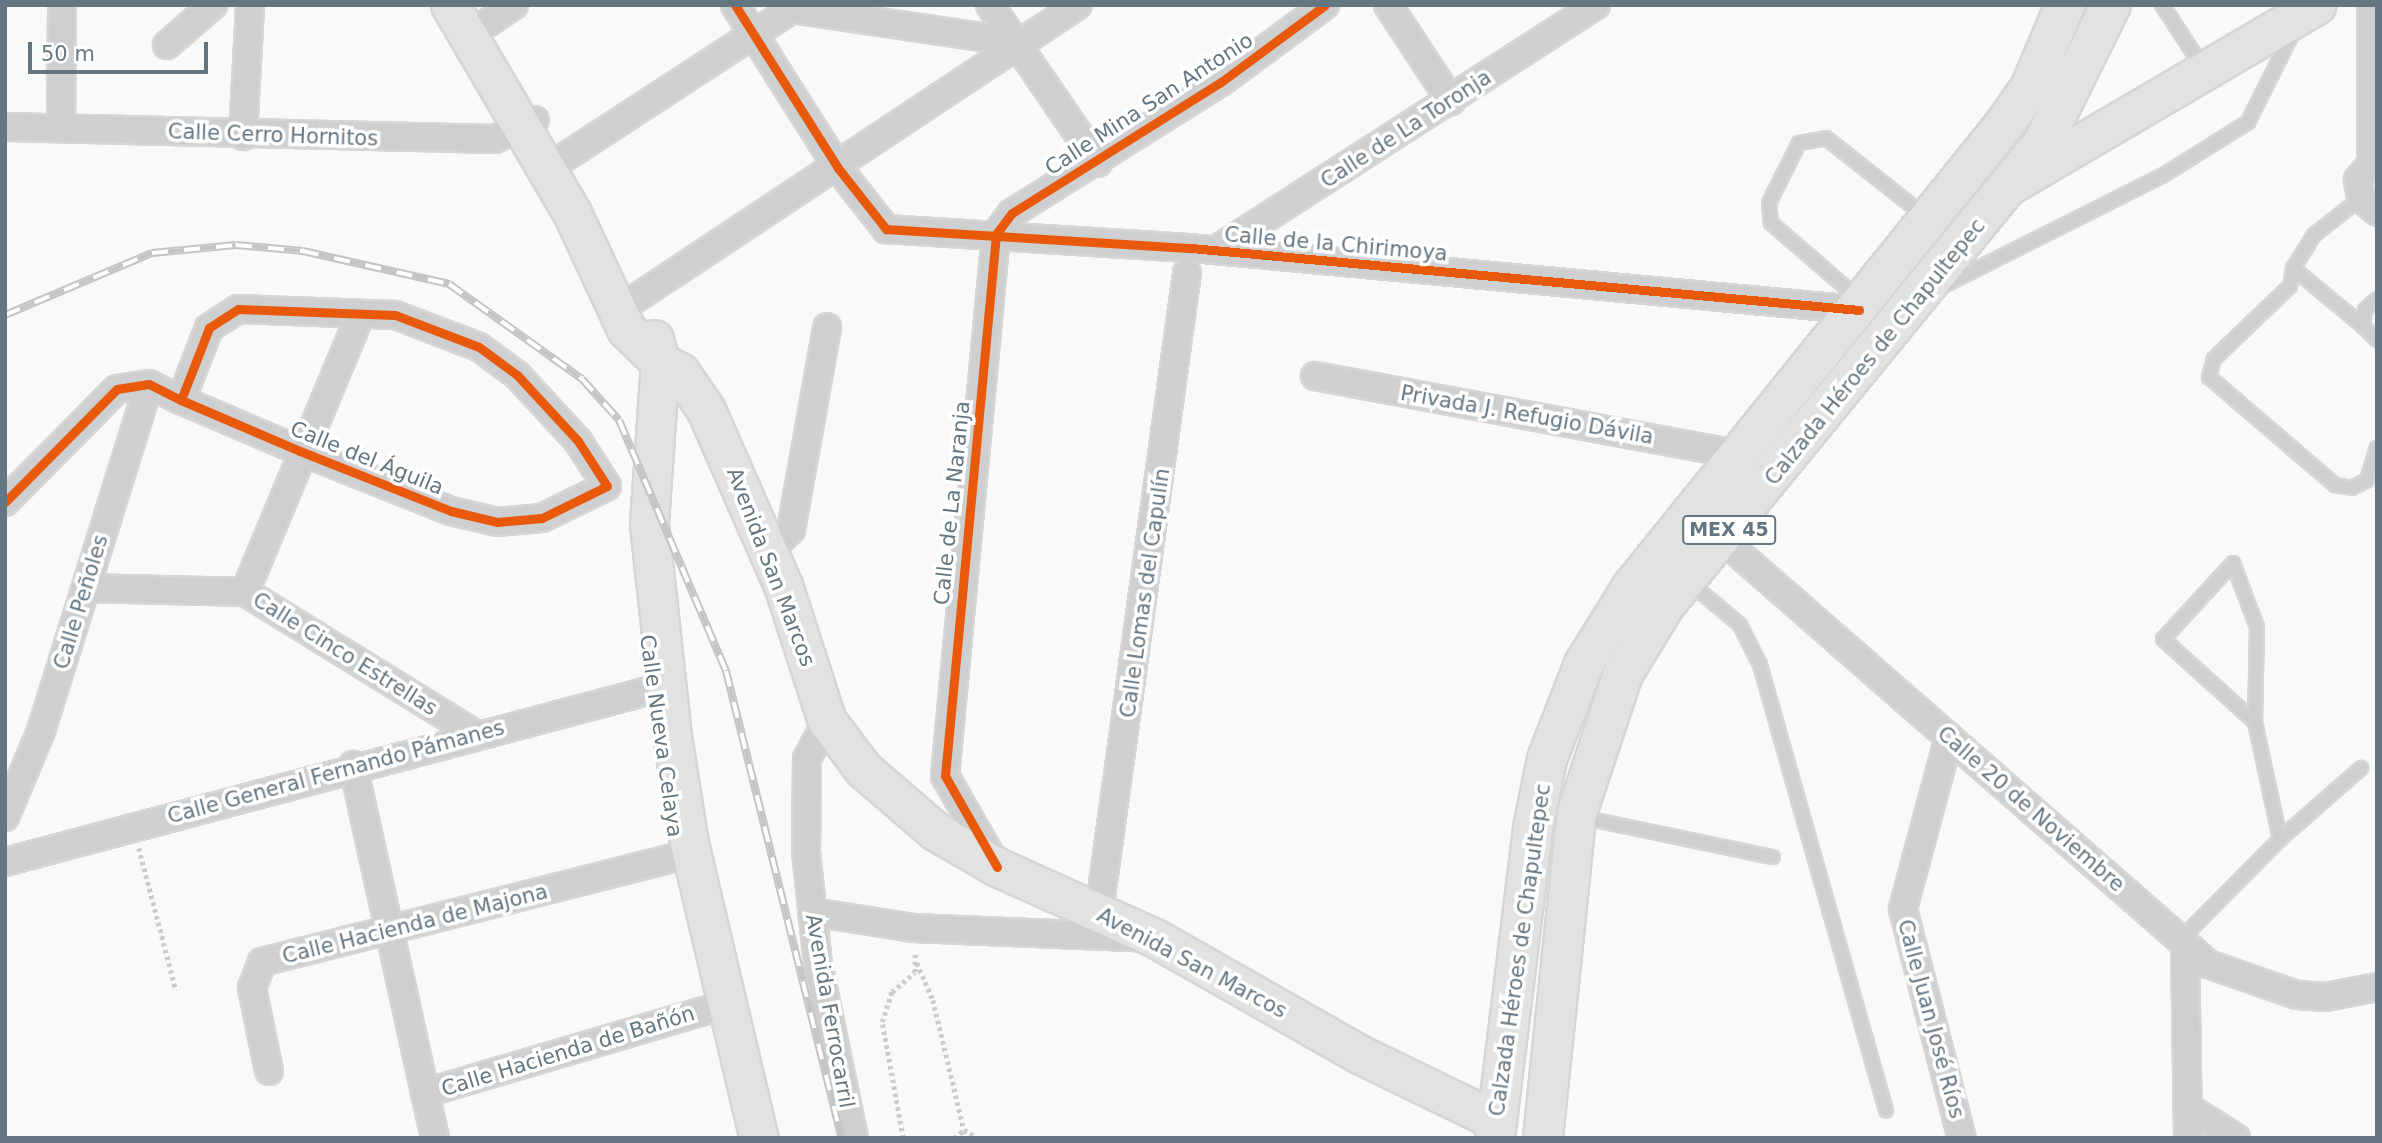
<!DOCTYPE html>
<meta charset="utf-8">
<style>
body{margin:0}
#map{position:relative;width:2382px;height:1143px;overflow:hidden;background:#f9f9f9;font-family:"DejaVu Sans",sans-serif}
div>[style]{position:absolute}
.path>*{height:4.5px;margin-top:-2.25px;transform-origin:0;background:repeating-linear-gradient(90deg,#cbcccd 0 3.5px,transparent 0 7px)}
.roads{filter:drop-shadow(2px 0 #d5d6d7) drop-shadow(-2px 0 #d5d6d7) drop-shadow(0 2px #d5d6d7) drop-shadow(0 -2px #d5d6d7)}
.lane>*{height:12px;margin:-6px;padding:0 6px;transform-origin:6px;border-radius:6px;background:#cecfd0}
.street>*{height:26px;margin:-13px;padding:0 13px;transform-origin:13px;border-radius:13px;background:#cecfd0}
.secondary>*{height:37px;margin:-18.5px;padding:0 18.5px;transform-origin:18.5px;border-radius:18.5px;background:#e1e2e2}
.primary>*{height:38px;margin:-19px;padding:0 19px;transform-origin:19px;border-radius:19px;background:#e1e2e2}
.rail>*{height:8px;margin-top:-4px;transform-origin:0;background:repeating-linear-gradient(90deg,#fff 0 16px,#c3c5c6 0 32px);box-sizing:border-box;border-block:2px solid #c3c5c6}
.cycleway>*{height:9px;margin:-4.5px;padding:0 4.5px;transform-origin:4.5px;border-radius:4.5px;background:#e8590c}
span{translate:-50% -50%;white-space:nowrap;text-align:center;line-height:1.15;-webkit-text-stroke:7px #fff;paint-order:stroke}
.shield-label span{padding:2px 5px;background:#fff;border:2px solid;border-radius:5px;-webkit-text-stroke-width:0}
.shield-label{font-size:19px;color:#657683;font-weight:700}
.street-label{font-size:21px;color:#657683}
.frame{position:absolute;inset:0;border:7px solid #657683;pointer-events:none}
.scale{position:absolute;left:28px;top:42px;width:180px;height:32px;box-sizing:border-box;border:4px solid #657683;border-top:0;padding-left:9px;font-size:21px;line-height:24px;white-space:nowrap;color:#657683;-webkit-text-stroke:5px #fff;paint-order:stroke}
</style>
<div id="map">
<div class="path">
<i style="left:139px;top:848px;width:147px;rotate:75.4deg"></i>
<i style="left:917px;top:963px;width:40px;rotate:66.6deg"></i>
<i style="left:933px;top:1000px;width:134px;rotate:76.6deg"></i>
<i style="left:903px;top:1138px;width:118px;rotate:-100.3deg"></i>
<i style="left:882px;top:1022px;width:32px;rotate:-72deg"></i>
<i style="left:892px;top:992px;width:30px;rotate:-41deg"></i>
<i style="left:915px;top:972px;width:19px;rotate:-90deg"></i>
<i style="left:954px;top:1138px;width:13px;rotate:-39deg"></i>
<i style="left:964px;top:1130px;width:16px;rotate:30deg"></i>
</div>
<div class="roads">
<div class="lane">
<i style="left:2162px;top:5px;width:77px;rotate:56.7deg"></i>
<i style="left:2361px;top:198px;width:60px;rotate:141.8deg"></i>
<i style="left:2314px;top:235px;width:39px;rotate:122deg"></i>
<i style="left:2293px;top:268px;width:18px;rotate:99deg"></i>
<i style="left:2290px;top:286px;width:105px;rotate:136.2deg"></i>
<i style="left:2214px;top:359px;width:19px;rotate:106deg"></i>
<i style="left:2209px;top:377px;width:166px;rotate:40.6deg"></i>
<i style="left:2335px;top:485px;width:17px;rotate:10deg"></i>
<i style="left:2352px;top:488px;width:17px;rotate:-28deg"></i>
<i style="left:2367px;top:480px;width:34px;rotate:-73deg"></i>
<i style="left:2293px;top:268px;width:91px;rotate:39.6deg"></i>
<i style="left:1943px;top:286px;width:245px;rotate:-26.7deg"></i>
<i style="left:2162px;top:176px;width:102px;rotate:-32.1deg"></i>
<i style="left:2248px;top:122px;width:101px;rotate:-63.4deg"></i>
<i style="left:2377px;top:299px;width:16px;rotate:137deg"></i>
<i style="left:2365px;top:310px;width:16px;rotate:97deg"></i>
<i style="left:2363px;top:326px;width:20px;rotate:45deg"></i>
<i style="left:1860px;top:300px;width:118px;rotate:-139.1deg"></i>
<i style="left:1771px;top:223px;width:20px;rotate:-96deg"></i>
<i style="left:1769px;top:203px;width:67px;rotate:-63.4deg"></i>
<i style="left:1799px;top:143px;width:27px;rotate:-10deg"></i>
<i style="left:1826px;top:138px;width:126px;rotate:38.2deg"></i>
<i style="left:1689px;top:582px;width:67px;rotate:40.1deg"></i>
<i style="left:1740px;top:625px;width:45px;rotate:63.4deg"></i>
<i style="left:1760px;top:665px;width:463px;rotate:74.2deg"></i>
<i style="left:2255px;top:722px;width:95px;rotate:-88.8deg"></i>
<i style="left:2257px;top:627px;width:68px;rotate:-110.6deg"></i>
<i style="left:2233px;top:563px;width:103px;rotate:132.6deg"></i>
<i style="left:2163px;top:639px;width:124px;rotate:42.1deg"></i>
<i style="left:2255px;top:722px;width:120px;rotate:77.9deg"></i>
<i style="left:1581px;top:817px;width:196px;rotate:11.8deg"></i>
<i style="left:2185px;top:944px;width:17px;rotate:-66deg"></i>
<i style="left:2192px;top:928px;width:125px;rotate:-45.3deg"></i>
<i style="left:2280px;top:839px;width:108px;rotate:-41.2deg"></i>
</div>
<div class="street">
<i style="left:735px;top:5px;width:193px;rotate:57.7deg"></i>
<i style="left:838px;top:168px;width:78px;rotate:51.8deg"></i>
<i style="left:886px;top:229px;width:306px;rotate:3.6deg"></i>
<i style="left:1191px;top:248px;width:671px;rotate:5.3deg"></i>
<i style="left:990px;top:5px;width:191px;rotate:55.6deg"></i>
<i style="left:1388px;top:5px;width:115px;rotate:56.7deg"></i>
<i style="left:2371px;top:5px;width:155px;rotate:90deg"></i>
<i style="left:792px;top:9px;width:225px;rotate:8.4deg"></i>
<i style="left:480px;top:28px;width:41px;rotate:-34.1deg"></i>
<i style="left:167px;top:45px;width:61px;rotate:-41deg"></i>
<i style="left:61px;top:126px;width:121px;rotate:-89.5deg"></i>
<i style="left:5px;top:127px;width:490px;rotate:1.4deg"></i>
<i style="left:495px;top:139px;width:44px;rotate:-25.4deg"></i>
<i style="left:243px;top:136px;width:131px;rotate:-86.9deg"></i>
<i style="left:2377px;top:157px;width:30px;rotate:130deg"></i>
<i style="left:2358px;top:180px;width:18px;rotate:81deg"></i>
<i style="left:2361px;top:198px;width:21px;rotate:41deg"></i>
<i style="left:559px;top:161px;width:285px;rotate:-33.1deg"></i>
<i style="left:1216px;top:250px;width:452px;rotate:-32.8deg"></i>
<i style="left:632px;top:301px;width:535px;rotate:-33.57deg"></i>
<i style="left:1315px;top:376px;width:432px;rotate:10.5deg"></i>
<i style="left:5px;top:502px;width:159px;rotate:-45.3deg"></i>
<i style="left:117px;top:389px;width:32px;rotate:-9deg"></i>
<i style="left:149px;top:384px;width:36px;rotate:27deg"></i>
<i style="left:181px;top:400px;width:129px;rotate:23.2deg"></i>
<i style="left:300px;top:451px;width:162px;rotate:21.7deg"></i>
<i style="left:451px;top:511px;width:47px;rotate:13.4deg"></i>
<i style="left:497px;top:522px;width:45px;rotate:-5.1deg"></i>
<i style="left:542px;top:518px;width:72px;rotate:-26.2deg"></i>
<i style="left:607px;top:486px;width:54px;rotate:-122.8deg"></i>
<i style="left:578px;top:441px;width:90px;rotate:-132.7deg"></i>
<i style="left:517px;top:375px;width:47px;rotate:-143.6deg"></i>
<i style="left:479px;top:347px;width:90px;rotate:-159.1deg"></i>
<i style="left:395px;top:315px;width:157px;rotate:-177.8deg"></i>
<i style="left:238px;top:309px;width:35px;rotate:147deg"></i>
<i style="left:209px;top:328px;width:77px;rotate:111.3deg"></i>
<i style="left:1722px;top:539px;width:646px;rotate:41.17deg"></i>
<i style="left:2208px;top:964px;width:94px;rotate:19.2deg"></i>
<i style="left:2297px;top:995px;width:29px;rotate:4deg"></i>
<i style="left:2326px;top:997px;width:52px;rotate:-11.1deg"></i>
<i style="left:769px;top:551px;width:30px;rotate:-44deg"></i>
<i style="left:791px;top:530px;width:206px;rotate:-79.9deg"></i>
<i style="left:86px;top:588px;width:159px;rotate:1.4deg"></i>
<i style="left:245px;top:592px;width:268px;rotate:31.7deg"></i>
<i style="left:245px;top:592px;width:299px;rotate:-67.4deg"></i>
<i style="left:827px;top:721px;width:43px;rotate:117.8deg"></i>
<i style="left:807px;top:759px;width:93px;rotate:90.6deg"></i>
<i style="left:806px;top:852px;width:113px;rotate:83.9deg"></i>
<i style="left:818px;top:964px;width:178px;rotate:78.3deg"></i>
<i style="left:1949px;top:737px;width:178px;rotate:105deg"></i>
<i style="left:1903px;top:909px;width:236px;rotate:75.6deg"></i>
<i style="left:353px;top:765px;width:382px;rotate:77.6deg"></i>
<i style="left:5px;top:817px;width:93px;rotate:-67.3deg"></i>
<i style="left:41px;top:731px;width:363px;rotate:-72.7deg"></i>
<i style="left:5px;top:862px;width:685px;rotate:-14.89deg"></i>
<i style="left:997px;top:867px;width:105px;rotate:-119.7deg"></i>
<i style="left:945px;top:776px;width:544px;rotate:-84.62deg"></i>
<i style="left:996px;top:234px;width:26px;rotate:-53deg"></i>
<i style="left:1012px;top:213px;width:247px;rotate:-32.1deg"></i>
<i style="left:1221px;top:82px;width:129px;rotate:-36.5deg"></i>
<i style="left:812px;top:912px;width:102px;rotate:9deg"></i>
<i style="left:913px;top:928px;width:236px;rotate:2.4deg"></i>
<i style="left:1099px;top:912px;width:645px;rotate:-82.16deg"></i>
<i style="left:2185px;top:944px;width:194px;rotate:89.1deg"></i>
<i style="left:269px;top:1071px;width:85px;rotate:-101.6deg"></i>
<i style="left:252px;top:988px;width:28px;rotate:-69deg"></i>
<i style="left:262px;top:962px;width:428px;rotate:-14.2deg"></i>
<i style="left:425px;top:1093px;width:297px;rotate:-16.4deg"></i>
<i style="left:2187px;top:1107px;width:58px;rotate:32.3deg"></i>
</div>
<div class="secondary">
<i style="left:450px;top:5px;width:241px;rotate:59.6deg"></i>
<i style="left:572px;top:213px;width:128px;rotate:65deg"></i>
<i style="left:626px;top:329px;width:47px;rotate:44.1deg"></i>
<i style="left:660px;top:362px;width:22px;rotate:27deg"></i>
<i style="left:680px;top:372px;width:46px;rotate:55.6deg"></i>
<i style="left:706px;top:410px;width:191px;rotate:66.3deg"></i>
<i style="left:783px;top:585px;width:143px;rotate:72.1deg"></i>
<i style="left:827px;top:721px;width:60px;rotate:53.1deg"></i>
<i style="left:863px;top:769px;width:95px;rotate:40.7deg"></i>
<i style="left:935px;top:831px;width:72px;rotate:30.1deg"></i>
<i style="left:997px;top:867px;width:173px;rotate:24.2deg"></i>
<i style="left:1155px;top:938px;width:235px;rotate:29.6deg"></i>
<i style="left:1359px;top:1054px;width:153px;rotate:25.9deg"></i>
<i style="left:2013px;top:183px;width:352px;rotate:-30.4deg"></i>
<i style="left:654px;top:339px;width:24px;rotate:75deg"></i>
<i style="left:660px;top:362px;width:162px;rotate:93.9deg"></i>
<i style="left:649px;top:524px;width:213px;rotate:83.8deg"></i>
<i style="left:672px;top:736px;width:108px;rotate:81deg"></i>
<i style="left:689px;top:843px;width:303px;rotate:76.7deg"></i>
</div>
<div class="primary">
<i style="left:1495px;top:1138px;width:312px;rotate:-83deg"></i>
<i style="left:1533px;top:828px;width:70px;rotate:-78.5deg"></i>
<i style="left:1547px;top:759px;width:102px;rotate:-68.7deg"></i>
<i style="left:1584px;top:664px;width:91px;rotate:-58.1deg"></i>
<i style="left:1632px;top:587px;width:593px;rotate:-51.16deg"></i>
<i style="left:2004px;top:125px;width:45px;rotate:-54.9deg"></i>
<i style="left:2030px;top:88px;width:90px;rotate:-67.1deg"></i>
<i style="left:1543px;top:1138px;width:324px;rotate:-84.1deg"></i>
<i style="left:1576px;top:816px;width:150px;rotate:-71.7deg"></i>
<i style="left:1623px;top:674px;width:81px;rotate:-58.7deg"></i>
<i style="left:1665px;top:605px;width:597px;rotate:-50.71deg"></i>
<i style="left:2043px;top:143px;width:154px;rotate:-63.8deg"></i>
</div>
</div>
<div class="rail">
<i style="left:5px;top:315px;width:160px;rotate:-22.9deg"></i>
<i style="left:152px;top:253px;width:84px;rotate:-5.4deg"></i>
<i style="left:236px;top:245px;width:67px;rotate:5.1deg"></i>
<i style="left:303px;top:251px;width:150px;rotate:12.7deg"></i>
<i style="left:449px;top:284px;width:163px;rotate:35.5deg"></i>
<i style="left:582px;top:379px;width:55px;rotate:47.9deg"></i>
<i style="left:619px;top:420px;width:273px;rotate:66.9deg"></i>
<i style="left:726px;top:671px;width:481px;rotate:76.1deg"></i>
</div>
<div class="cycleway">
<i style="left:735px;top:5px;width:193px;rotate:57.7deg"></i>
<i style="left:838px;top:168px;width:78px;rotate:51.8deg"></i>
<i style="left:886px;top:229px;width:306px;rotate:3.6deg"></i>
<i style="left:1191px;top:248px;width:671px;rotate:5.3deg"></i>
<i style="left:5px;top:502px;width:159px;rotate:-45.3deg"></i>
<i style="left:117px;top:389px;width:32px;rotate:-9deg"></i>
<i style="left:149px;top:384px;width:36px;rotate:27deg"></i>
<i style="left:181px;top:400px;width:129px;rotate:23.2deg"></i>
<i style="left:300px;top:451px;width:162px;rotate:21.7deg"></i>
<i style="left:451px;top:511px;width:47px;rotate:13.4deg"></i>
<i style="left:497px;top:522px;width:45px;rotate:-5.1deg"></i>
<i style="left:542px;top:518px;width:72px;rotate:-26.2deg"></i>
<i style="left:607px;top:486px;width:54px;rotate:-122.8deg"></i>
<i style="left:578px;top:441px;width:90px;rotate:-132.7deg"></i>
<i style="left:517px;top:375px;width:47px;rotate:-143.6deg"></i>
<i style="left:479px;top:347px;width:90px;rotate:-159.1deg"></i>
<i style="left:395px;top:315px;width:157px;rotate:-177.8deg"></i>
<i style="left:238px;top:309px;width:35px;rotate:147deg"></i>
<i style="left:209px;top:328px;width:77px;rotate:111.3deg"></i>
<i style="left:997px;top:867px;width:105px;rotate:-119.7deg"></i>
<i style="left:945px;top:776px;width:544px;rotate:-84.62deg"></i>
<i style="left:996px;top:234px;width:26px;rotate:-53deg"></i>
<i style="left:1012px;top:213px;width:247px;rotate:-32.1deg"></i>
<i style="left:1221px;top:82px;width:129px;rotate:-36.5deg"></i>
</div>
<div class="shield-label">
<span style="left:1729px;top:530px">MEX 45</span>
</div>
<div class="street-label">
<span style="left:1149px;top:104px;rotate:-33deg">Calle Mina San Antonio</span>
<span style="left:1406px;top:129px;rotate:-33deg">Calle de La Toronja</span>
<span style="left:273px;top:135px;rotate:2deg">Calle Cerro Hornitos</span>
<span style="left:1336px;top:244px;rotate:5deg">Calle de la Chirimoya</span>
<span style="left:1875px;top:352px;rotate:-51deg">Calzada Héroes de Chapultepec</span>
<span style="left:1527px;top:415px;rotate:10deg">Privada J. Refugio Dávila</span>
<span style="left:367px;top:458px;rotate:22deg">Calle del Águila</span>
<span style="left:952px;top:503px;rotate:-84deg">Calle de La Naranja</span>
<span style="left:771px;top:567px;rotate:69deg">Avenida San Marcos</span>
<span style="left:1145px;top:593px;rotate:-82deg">Calle Lomas del Capulín</span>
<span style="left:81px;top:602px;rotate:-73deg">Calle Peñoles</span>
<span style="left:345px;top:654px;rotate:32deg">Calle Cinco Estrellas</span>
<span style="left:661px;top:736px;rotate:82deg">Calle Nueva Celaya</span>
<span style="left:336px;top:772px;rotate:-15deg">Calle General Fernando Pámanes</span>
<span style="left:2031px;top:809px;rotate:41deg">Calle 20 de Noviembre</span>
<span style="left:415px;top:924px;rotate:-14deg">Calle Hacienda de Majona</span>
<span style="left:1520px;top:950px;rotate:-82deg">Calzada Héroes de Chapultepec</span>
<span style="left:1192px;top:963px;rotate:28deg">Avenida San Marcos</span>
<span style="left:830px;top:1011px;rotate:80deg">Avenida Ferrocarril</span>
<span style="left:1931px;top:1019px;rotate:75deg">Calle Juan José Ríos</span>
<span style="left:568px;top:1051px;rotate:-17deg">Calle Hacienda de Bañón</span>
</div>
<div class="frame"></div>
<div class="scale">50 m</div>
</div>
